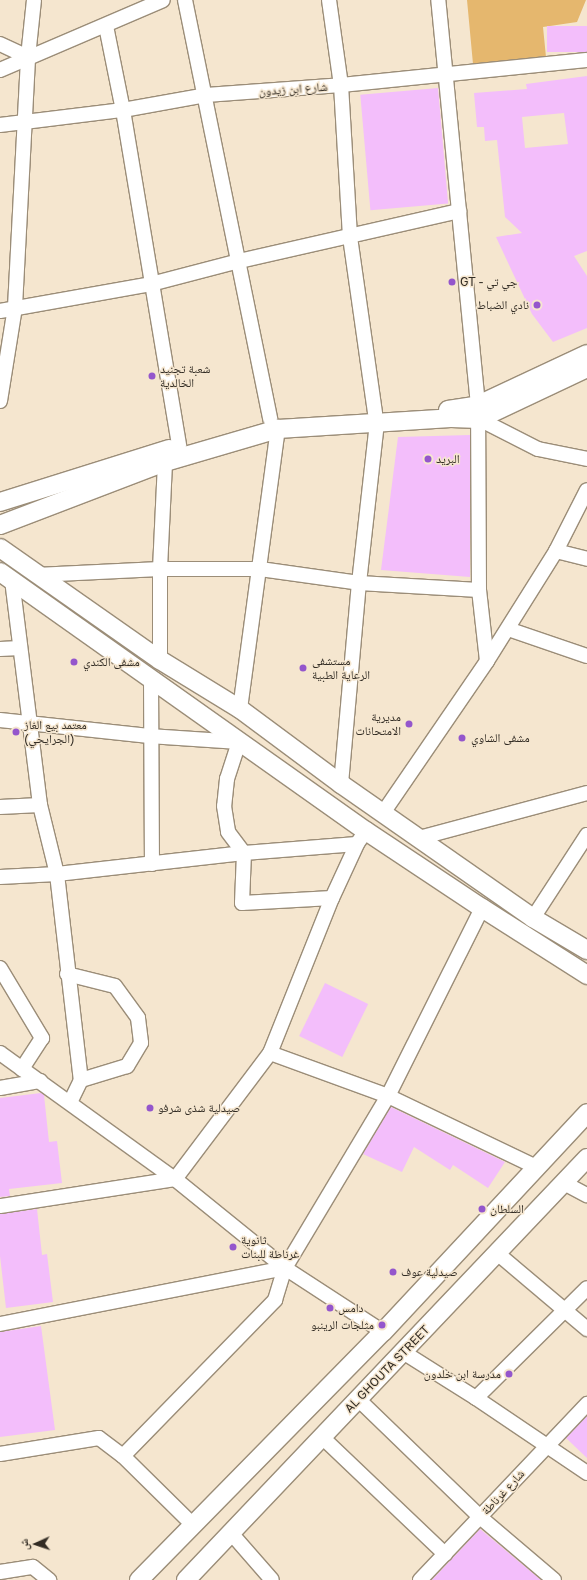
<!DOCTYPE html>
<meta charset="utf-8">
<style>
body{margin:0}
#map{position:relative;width:587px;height:1580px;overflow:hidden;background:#f5e6cf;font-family:"Golos Text","Noto Naskh Arabic",sans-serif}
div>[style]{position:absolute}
.green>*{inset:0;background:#e5b76e}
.building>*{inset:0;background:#f3befb;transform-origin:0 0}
.roads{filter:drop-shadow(1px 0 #9b8d78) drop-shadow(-1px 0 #9b8d78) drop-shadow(0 1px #9b8d78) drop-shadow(0 -1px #9b8d78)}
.minor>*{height:14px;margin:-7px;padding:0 7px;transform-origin:7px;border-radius:7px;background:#fff}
.major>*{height:18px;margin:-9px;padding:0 9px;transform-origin:9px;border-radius:9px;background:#fff}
.dots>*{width:11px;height:11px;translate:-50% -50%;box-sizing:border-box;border:2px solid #f5e6cf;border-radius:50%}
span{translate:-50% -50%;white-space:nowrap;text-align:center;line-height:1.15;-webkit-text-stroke:3px #f5e6cf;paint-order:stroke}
.street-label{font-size:12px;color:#322c24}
.poi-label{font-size:12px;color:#322c24}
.left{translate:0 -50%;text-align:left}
.right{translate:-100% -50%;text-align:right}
.north{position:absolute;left:16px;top:1524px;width:40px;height:40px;-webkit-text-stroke:3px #f5e6cf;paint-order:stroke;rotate:267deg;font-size:11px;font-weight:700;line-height:16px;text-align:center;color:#322c24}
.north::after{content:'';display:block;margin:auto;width:14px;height:18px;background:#322c24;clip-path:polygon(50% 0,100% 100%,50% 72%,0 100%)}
</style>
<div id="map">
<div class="green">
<i style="clip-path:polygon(467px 0,586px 0,577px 22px,543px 27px,546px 57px,473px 64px)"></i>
</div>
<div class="building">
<i style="left:587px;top:26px;width:26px;height:40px;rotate:90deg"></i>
<i style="clip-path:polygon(evenodd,587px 76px,587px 251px,574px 256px,587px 276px,587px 328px,553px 342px,532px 314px,496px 237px,522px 233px,505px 217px,497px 140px,485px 141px,484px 127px,477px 127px,474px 93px,527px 89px,526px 84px,587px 76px,564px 113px,568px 144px,525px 148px,522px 117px,564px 113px)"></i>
<i style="left:438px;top:88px;width:116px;height:78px;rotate:85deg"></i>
<i style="clip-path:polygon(470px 435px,470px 577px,381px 570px,398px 437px)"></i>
<i style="left:325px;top:983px;width:48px;height:59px;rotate:26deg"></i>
<i style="clip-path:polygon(41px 1093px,44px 1095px,49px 1142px,57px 1141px,62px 1183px,9px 1189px,10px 1196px,0 1197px,0 1098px)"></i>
<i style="clip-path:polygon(391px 1107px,505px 1162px,488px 1188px,453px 1165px,450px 1170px,414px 1147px,402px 1172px,363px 1154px)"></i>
<i style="clip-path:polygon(37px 1209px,42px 1255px,47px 1254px,53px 1302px,6px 1308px,0 1256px,0 1214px)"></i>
<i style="clip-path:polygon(41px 1326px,55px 1430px,0 1437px,0 1332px)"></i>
<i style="clip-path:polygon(587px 1416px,587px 1458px,566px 1438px)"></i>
<i style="clip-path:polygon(480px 1529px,541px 1580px,432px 1580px)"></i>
</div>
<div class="roads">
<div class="minor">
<i style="left:185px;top:0;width:428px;rotate:78.5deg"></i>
<i style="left:329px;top:0;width:86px;rotate:82deg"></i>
<i style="left:341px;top:85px;width:152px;rotate:86.6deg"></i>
<i style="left:350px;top:237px;width:178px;rotate:81.9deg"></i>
<i style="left:106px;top:26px;width:86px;rotate:78.6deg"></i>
<i style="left:123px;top:110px;width:341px;rotate:80.5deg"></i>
<i style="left:0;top:44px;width:31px;rotate:25deg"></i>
<i style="left:0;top:70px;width:177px;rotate:-23.2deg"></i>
<i style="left:0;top:125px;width:124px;rotate:-7deg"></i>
<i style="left:123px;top:110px;width:84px;rotate:-10.2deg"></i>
<i style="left:206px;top:95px;width:135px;rotate:-4.2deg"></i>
<i style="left:341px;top:85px;width:247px;rotate:-5.8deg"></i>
<i style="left:0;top:311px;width:153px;rotate:-10.1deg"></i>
<i style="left:151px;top:284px;width:91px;rotate:-14.6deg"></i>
<i style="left:239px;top:261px;width:226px;rotate:-12.8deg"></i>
<i style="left:0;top:401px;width:95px;rotate:-80.9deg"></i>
<i style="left:15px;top:307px;width:250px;rotate:-87deg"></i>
<i style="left:28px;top:57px;width:57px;rotate:-84deg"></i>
<i style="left:479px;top:419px;width:66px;rotate:27deg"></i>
<i style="left:538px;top:449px;width:50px;rotate:11.5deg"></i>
<i style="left:556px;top:551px;width:32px;rotate:14deg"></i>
<i style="left:36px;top:575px;width:124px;rotate:-2.8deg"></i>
<i style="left:160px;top:569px;width:100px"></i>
<i style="left:260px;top:569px;width:100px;rotate:8deg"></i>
<i style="left:359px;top:583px;width:120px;rotate:3.3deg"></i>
<i style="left:12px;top:580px;width:227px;rotate:82.9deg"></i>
<i style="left:40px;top:805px;width:71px;rotate:76.2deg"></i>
<i style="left:57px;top:874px;width:207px;rotate:83.4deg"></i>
<i style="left:81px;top:1080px;width:25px;rotate:116deg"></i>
<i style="left:508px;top:629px;width:83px;rotate:18.9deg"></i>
<i style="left:0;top:649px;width:20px;rotate:-3deg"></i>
<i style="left:160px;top:660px;width:91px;rotate:-90deg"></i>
<i style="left:160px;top:569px;width:107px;rotate:-87.3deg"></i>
<i style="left:487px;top:661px;width:130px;rotate:-57.9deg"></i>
<i style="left:556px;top:551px;width:68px;rotate:-63.1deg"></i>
<i style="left:151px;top:678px;width:186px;rotate:89.7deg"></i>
<i style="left:240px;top:709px;width:283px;rotate:-82.3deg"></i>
<i style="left:0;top:720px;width:150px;rotate:6.1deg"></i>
<i style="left:149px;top:736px;width:90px;rotate:3.8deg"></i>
<i style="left:239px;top:742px;width:39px;rotate:108deg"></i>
<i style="left:227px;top:779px;width:27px;rotate:96deg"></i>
<i style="left:224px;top:806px;width:26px;rotate:81deg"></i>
<i style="left:228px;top:832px;width:26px;rotate:53deg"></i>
<i style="left:244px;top:853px;width:50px;rotate:92.3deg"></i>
<i style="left:242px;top:903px;width:90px;rotate:-3.2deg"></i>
<i style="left:341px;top:784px;width:202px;rotate:-84.9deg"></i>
<i style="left:359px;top:583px;width:162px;rotate:-83.6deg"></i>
<i style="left:0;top:807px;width:40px;rotate:-2.9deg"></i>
<i style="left:383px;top:813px;width:184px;rotate:-55.6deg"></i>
<i style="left:487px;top:661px;width:71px;rotate:-96.4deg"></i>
<i style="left:479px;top:590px;width:185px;rotate:-90.3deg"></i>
<i style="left:478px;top:405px;width:407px;rotate:-95.6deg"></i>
<i style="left:366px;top:831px;width:16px;rotate:125deg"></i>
<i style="left:357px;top:844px;width:60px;rotate:114.8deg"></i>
<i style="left:332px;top:898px;width:167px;rotate:111.8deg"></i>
<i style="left:270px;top:1053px;width:126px;rotate:20deg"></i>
<i style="left:388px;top:1096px;width:164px;rotate:25.6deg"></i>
<i style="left:419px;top:838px;width:174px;rotate:-15deg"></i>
<i style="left:0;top:877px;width:57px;rotate:-3deg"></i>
<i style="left:57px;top:874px;width:188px;rotate:-6.4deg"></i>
<i style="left:244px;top:853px;width:113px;rotate:-4.6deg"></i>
<i style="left:533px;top:918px;width:99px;rotate:-57deg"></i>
<i style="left:0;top:968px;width:82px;rotate:59deg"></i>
<i style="left:42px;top:1038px;width:37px;rotate:123deg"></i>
<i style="left:67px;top:974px;width:49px;rotate:14deg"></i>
<i style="left:115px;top:986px;width:39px;rotate:54deg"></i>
<i style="left:138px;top:1018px;width:25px;rotate:83deg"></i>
<i style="left:141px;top:1043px;width:27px;rotate:121deg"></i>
<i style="left:127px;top:1066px;width:48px;rotate:163.1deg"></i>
<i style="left:0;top:1053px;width:216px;rotate:35.8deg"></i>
<i style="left:175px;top:1179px;width:177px;rotate:171.2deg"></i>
<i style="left:270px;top:1053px;width:158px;rotate:127deg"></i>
<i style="left:175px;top:1179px;width:141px;rotate:39deg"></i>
<i style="left:285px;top:1268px;width:117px;rotate:33.1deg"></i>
<i style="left:0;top:1088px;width:41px;rotate:-9.9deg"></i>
<i style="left:564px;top:1183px;width:26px;rotate:28deg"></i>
<i style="left:497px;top:1253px;width:118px;rotate:40.2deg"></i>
<i style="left:0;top:1324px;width:290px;rotate:-11.1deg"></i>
<i style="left:285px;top:1268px;width:200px;rotate:-59.1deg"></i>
<i style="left:388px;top:1096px;width:210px;rotate:-63.4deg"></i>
<i style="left:403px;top:1352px;width:86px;rotate:32.2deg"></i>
<i style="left:476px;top:1398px;width:156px;rotate:-44.7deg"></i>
<i style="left:476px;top:1398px;width:134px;rotate:34deg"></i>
<i style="left:358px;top:1399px;width:170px;rotate:44deg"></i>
<i style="left:480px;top:1517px;width:97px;rotate:40.4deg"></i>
<i style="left:322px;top:1437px;width:170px;rotate:43.6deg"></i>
<i style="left:0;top:1454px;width:100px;rotate:-9.2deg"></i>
<i style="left:99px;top:1438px;width:30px;rotate:37deg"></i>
<i style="left:123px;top:1456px;width:98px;rotate:44.6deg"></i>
<i style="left:123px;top:1456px;width:218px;rotate:-45.7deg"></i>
<i style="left:275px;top:1300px;width:34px;rotate:-73deg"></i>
<i style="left:231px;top:1533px;width:62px;rotate:48.9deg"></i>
<i style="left:0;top:1572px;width:33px;rotate:-9deg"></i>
<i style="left:33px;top:1567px;width:21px;rotate:39deg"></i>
<i style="left:420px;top:1580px;width:243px;rotate:-46.5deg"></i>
</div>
<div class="major">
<i style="left:448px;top:410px;width:30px;rotate:-9deg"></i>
<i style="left:478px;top:405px;width:120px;rotate:-25.1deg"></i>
<i style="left:0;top:502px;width:177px;rotate:-17.4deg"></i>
<i style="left:0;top:525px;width:177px;rotate:-20.9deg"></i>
<i style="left:165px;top:462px;width:118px;rotate:-16.3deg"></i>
<i style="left:278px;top:429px;width:173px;rotate:-3.6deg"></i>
<i style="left:451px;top:418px;width:28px;rotate:2deg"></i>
<i style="left:479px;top:419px;width:119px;rotate:-25.3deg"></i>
<i style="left:0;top:548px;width:195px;rotate:35deg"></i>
<i style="left:160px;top:660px;width:94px;rotate:31.5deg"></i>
<i style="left:240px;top:709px;width:126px;rotate:36.6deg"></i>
<i style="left:341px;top:784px;width:234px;rotate:34.9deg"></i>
<i style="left:533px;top:918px;width:63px;rotate:30.7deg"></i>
<i style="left:0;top:572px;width:448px;rotate:35.3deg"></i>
<i style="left:366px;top:831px;width:139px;rotate:33.6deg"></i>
<i style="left:482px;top:908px;width:125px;rotate:32.5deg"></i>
<i style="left:139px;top:1580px;width:348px;rotate:-45.5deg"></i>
<i style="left:383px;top:1332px;width:299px;rotate:-47deg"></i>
<i style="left:186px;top:1580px;width:582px;rotate:-46.46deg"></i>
</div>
</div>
<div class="dots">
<i style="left:452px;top:282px;background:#9456cc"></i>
<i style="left:537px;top:305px;background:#9456cc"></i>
<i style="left:152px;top:376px;background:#9456cc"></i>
<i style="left:428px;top:459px;background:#9456cc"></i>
<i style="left:74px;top:662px;background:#9456cc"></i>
<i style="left:303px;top:668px;background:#9456cc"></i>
<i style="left:409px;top:724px;background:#9456cc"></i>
<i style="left:16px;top:732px;background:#9456cc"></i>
<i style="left:462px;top:738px;background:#9456cc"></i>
<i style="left:150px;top:1108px;background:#9456cc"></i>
<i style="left:482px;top:1209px;background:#9456cc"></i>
<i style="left:233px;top:1247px;background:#9456cc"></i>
<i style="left:393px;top:1272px;background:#9456cc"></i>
<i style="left:330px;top:1308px;background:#9456cc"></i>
<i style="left:382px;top:1325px;background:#9456cc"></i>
<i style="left:509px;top:1374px;background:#9456cc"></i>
</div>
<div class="street-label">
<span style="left:293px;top:89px;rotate:-4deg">شارع ابن زيدون</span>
<span style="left:387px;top:1369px;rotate:-46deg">AL GHOUTA STREET</span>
<span style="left:503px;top:1492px;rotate:-47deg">شارع غرناطة</span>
</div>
<div class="poi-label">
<span class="left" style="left:460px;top:282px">GT - جي تي</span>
<span class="right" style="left:529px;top:305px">نادي الضباط</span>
<span class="left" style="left:160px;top:376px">شعبة تجنيد<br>الخالدية</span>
<span class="left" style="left:436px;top:459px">البريد</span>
<span class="left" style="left:312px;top:668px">مستشفى<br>الرعاية الطبية</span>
<span class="left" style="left:83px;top:662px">مشفى الكندي</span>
<span class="right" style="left:401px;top:724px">مديرية<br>الامتحانات</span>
<span class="left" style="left:24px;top:732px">معتمد بيع الغاز<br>(الجرايحي)</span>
<span class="left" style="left:471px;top:738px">مشفى الشاوي</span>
<span class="left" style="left:158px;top:1108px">صيدلية شذى شرفو</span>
<span class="left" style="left:490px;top:1209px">السلطان</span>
<span class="left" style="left:241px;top:1247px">ثانوية<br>غرناطة للبنات</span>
<span class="left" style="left:401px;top:1272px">صيدلية عوف</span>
<span class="left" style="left:338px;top:1308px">دامس</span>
<span class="right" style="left:374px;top:1325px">مثلجات الرينبو</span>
<span class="right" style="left:501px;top:1374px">مدرسة ابن خلدون</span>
</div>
<div class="north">ش</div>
</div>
